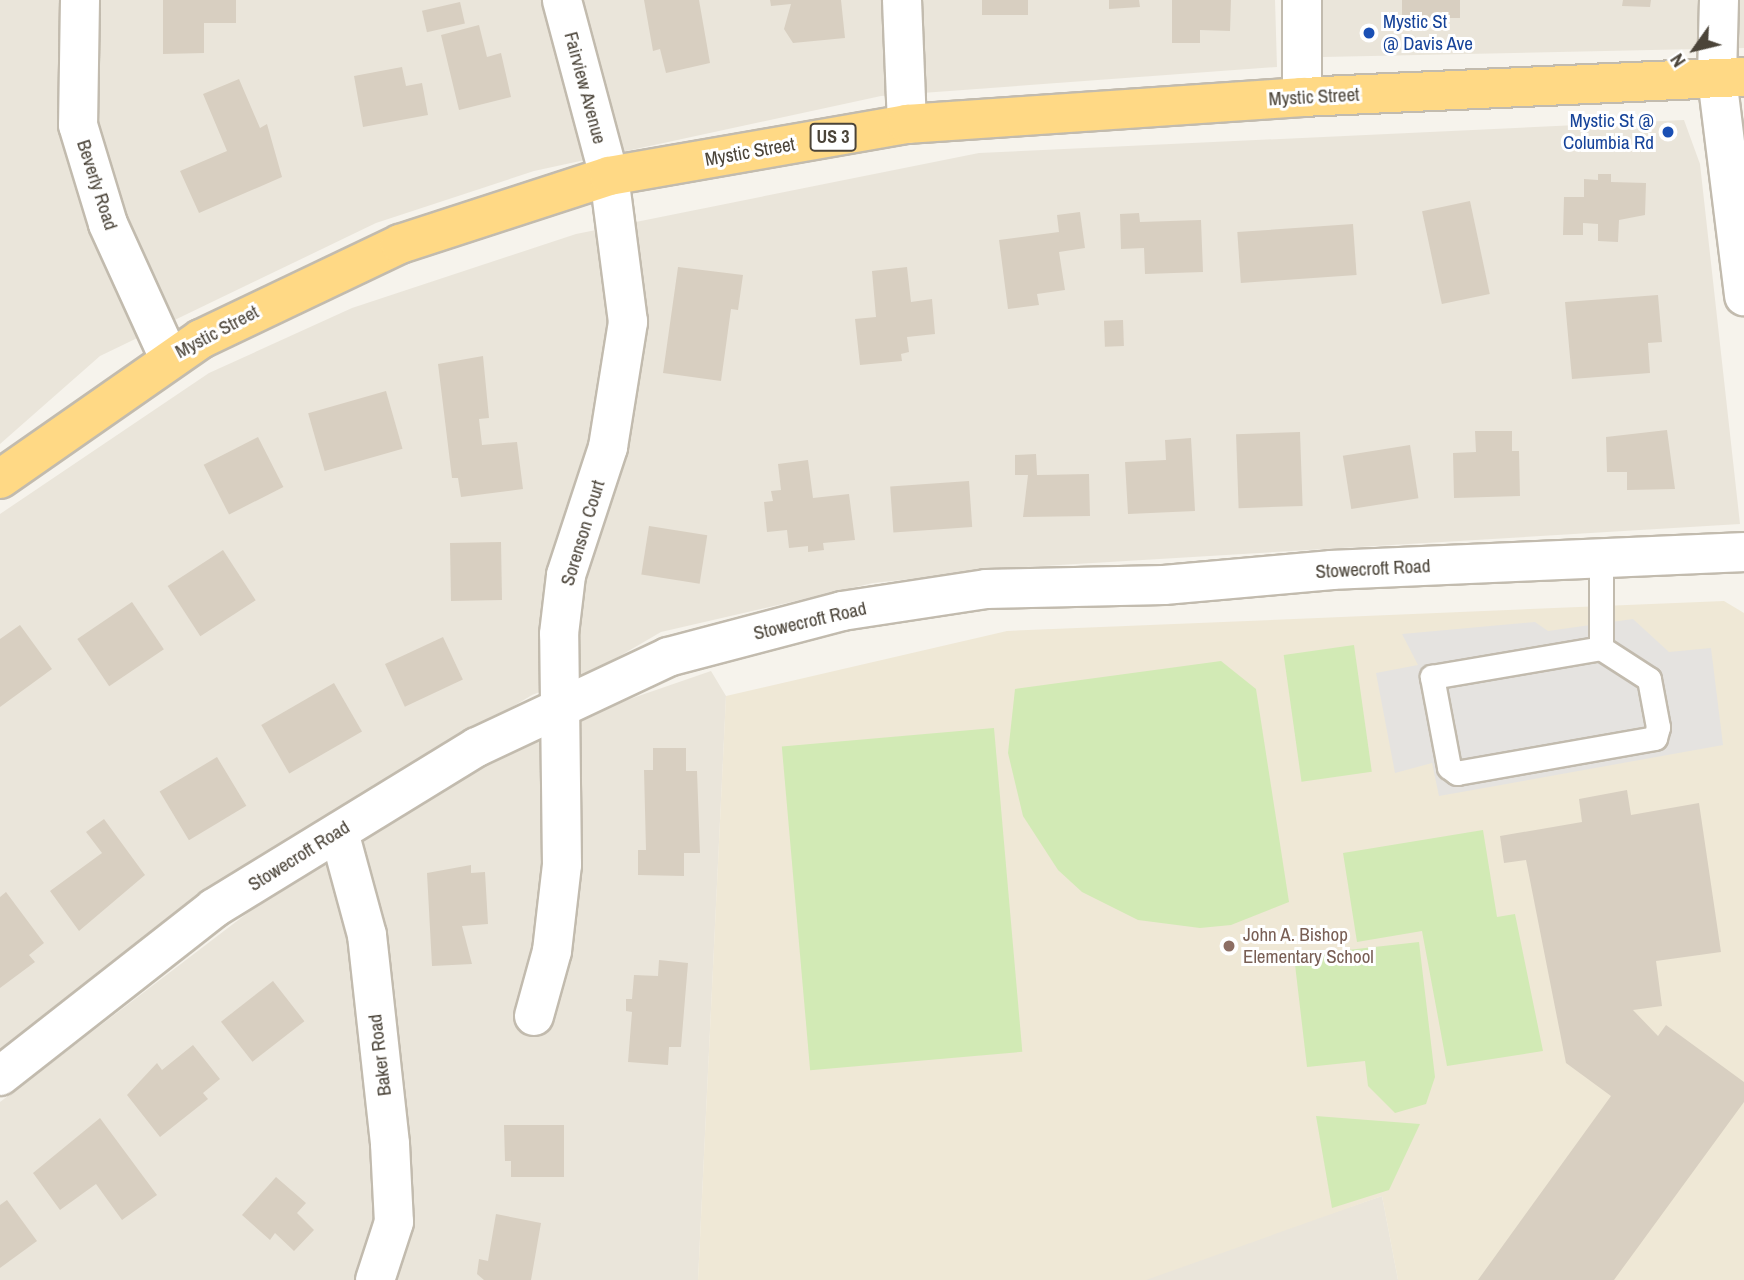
<!DOCTYPE html>
<style>
body{margin:0}
#map{position:relative;width:1744px;height:1280px;overflow:hidden;background:#f6f3ec;font-family:"Archivo Narrow",sans-serif}
div>[style]{position:absolute}
.residential>*{inset:0;background:#eae5da}
.education>*{inset:0;background:#efe8d6}
.green>*{inset:0;background:#d2eab5;transform-origin:0 0}
.parking>*{inset:0;background:#e5e3e0}
.building>*{inset:0;background:#d8cfc1;transform-origin:0 0}
.roads{filter:drop-shadow(2px 0 #c2bbae) drop-shadow(-2px 0 #c2bbae) drop-shadow(0 2px #c2bbae) drop-shadow(0 -2px #c2bbae)}
.service>*{height:23px;margin:-11.5px;padding:0 11.5px;transform-origin:11.5px;border-radius:11.5px;background:#fff}
.minor>*{height:38px;margin:-19px;padding:0 19px;transform-origin:19px;border-radius:19px;background:#fff}
.trunk>*{height:38px;margin:-19px;padding:0 19px;transform-origin:19px;border-radius:19px;background:#ffd985}
.dots>*{width:19px;height:19px;translate:-50% -50%;box-sizing:border-box;border:4px solid #fff;border-radius:50%}
span{translate:-50% -50%;white-space:nowrap;text-align:center;line-height:1.15;-webkit-text-stroke:6px #fff;paint-order:stroke}
.shield-label span{padding:2px 5px;background:#fff;border:2px solid;border-radius:5px;-webkit-text-stroke-width:0}
.shield-label{font-size:18px;color:#4b4439;font-weight:700}
.transit-label{font-size:19px;color:#164399}
.left{translate:0 -50%;text-align:left}
.right{translate:-100% -50%;text-align:right}
.street-label{font-size:19px;color:#4b4439}
.education-label{font-size:19px;color:#785e54}
.north{position:absolute;left:1660px;top:14px;width:70px;height:70px;-webkit-text-stroke:5px #fff;paint-order:stroke;rotate:236deg;font-size:19px;font-weight:700;line-height:28px;text-align:center;color:#4b4439}
.north::after{content:'';display:block;margin:auto;width:24px;height:32px;background:#4b4439;clip-path:polygon(50% 0,100% 100%,50% 72%,0 100%)}
</style>
<div id="map">
<div class="residential">
<i style="clip-path:polygon(0 0,1275px 0,1277px 67px,881px 96px,534px 171px,376px 223px,100px 356px,0 444px)"></i>
<i style="clip-path:polygon(1323px 0,1744px 0,1744px 48px,1323px 57px)"></i>
<i style="clip-path:polygon(1684px 120px,1700px 164px,1740px 524px,1026px 567px,873px 583px,661px 632px,594px 671px,532px 695px,408px 770px,0 1050px,0 514px,209px 373px,352px 308px,576px 234px,979px 153px)"></i>
<i style="clip-path:polygon(711px 671px,726px 696px,698px 1280px,0 1280px,0 1102px,300px 873px,473px 773px,598px 710px)"></i>
<i style="clip-path:polygon(1382px 1196px,1398px 1280px,1136px 1280px)"></i>
</div>
<div class="education">
<i style="clip-path:polygon(1724px 601px,1744px 613px,1744px 1280px,1398px 1280px,1382px 1196px,1146px 1280px,698px 1280px,726px 696px,1007px 631px)"></i>
</div>
<div class="green">
<i style="left:1354px;top:645px;width:128px;height:71px;rotate:82deg"></i>
<i style="clip-path:polygon(1221px 661px,1256px 689px,1289px 902px,1231px 925px,1200px 928px,1138px 920px,1082px 892px,1058px 870px,1023px 816px,1008px 753px,1015px 689px)"></i>
<i style="left:994px;top:728px;width:325px;height:213px;rotate:85deg"></i>
<i style="clip-path:polygon(1483px 830px,1497px 917px,1515px 914px,1543px 1051px,1447px 1066px,1422px 931px,1357px 942px,1343px 853px)"></i>
<i style="clip-path:polygon(1419px 942px,1435px 1077px,1426px 1104px,1395px 1113px,1368px 1086px,1365px 1061px,1307px 1067px,1294px 956px)"></i>
<i style="clip-path:polygon(1316px 1116px,1420px 1124px,1389px 1190px,1332px 1208px)"></i>
</div>
<div class="parking">
<i style="clip-path:polygon(1633px 619px,1669px 652px,1711px 648px,1723px 745px,1439px 796px,1432px 763px,1395px 773px,1376px 673px,1418px 665px,1402px 634px,1535px 622px,1548px 631px)"></i>
</div>
<div class="building">
<i style="clip-path:polygon(163px 0,236px 0,236px 23px,204px 23px,204px 53px,163px 54px)"></i>
<i style="clip-path:polygon(644px 0,699px 0,710px 63px,666px 73px,660px 49px,653px 51px)"></i>
<i style="clip-path:polygon(770px 0,841px 0,845px 38px,793px 43px,784px 29px,791px 4px,771px 6px)"></i>
<i style="left:982px;top:0;width:46px;height:15px"></i>
<i style="clip-path:polygon(1109px 0,1139px 0,1140px 7px,1109px 9px)"></i>
<i style="clip-path:polygon(1172px 0,1231px 0,1230px 31px,1200px 30px,1200px 43px,1172px 43px)"></i>
<i style="left:1402px;top:0;width:58px;height:18px"></i>
<i style="clip-path:polygon(1623px 0,1651px 0,1650px 7px,1622px 6px)"></i>
<i style="left:460px;top:2px;width:22px;height:39px;rotate:77deg"></i>
<i style="clip-path:polygon(479px 25px,487px 57px,501px 53px,511px 97px,459px 110px,441px 35px)"></i>
<i style="clip-path:polygon(402px 67px,406px 86px,422px 83px,428px 115px,363px 127px,354px 76px)"></i>
<i style="clip-path:polygon(239px 79px,260px 128px,267px 124px,282px 177px,199px 213px,180px 171px,227px 151px,203px 94px)"></i>
<i style="clip-path:polygon(1598px 174px,1611px 174px,1611px 182px,1646px 183px,1645px 215px,1619px 220px,1618px 242px,1598px 241px,1598px 224px,1583px 223px,1583px 235px,1563px 235px,1564px 197px,1584px 197px,1584px 179px,1598px 180px)"></i>
<i style="left:1470px;top:201px;width:95px;height:49px;rotate:78deg"></i>
<i style="clip-path:polygon(1080px 212px,1085px 248px,1059px 252px,1065px 290px,1037px 294px,1039px 305px,1008px 309px,999px 240px,1059px 232px,1057px 215px)"></i>
<i style="clip-path:polygon(1139px 213px,1140px 222px,1201px 220px,1203px 272px,1145px 274px,1144px 248px,1121px 249px,1120px 214px)"></i>
<i style="left:1353px;top:224px;width:51px;height:116px;rotate:86deg"></i>
<i style="clip-path:polygon(678px 267px,743px 275px,738px 310px,731px 309px,721px 381px,663px 373px)"></i>
<i style="clip-path:polygon(907px 267px,911px 302px,932px 299px,935px 334px,907px 337px,909px 352px,901px 354px,902px 361px,860px 365px,855px 319px,876px 317px,872px 271px)"></i>
<i style="clip-path:polygon(1658px 295px,1662px 342px,1648px 343px,1650px 373px,1572px 379px,1565px 302px)"></i>
<i style="left:1123px;top:320px;width:26px;height:19px;rotate:88deg"></i>
<i style="clip-path:polygon(483px 356px,489px 418px,479px 419px,482px 445px,517px 442px,523px 489px,461px 497px,458px 478px,452px 478px,438px 364px)"></i>
<i style="left:386px;top:391px;width:60px;height:81px;rotate:74deg"></i>
<i style="clip-path:polygon(1667px 430px,1675px 489px,1627px 490px,1627px 472px,1607px 472px,1606px 437px)"></i>
<i style="clip-path:polygon(1475px 431px,1512px 431px,1512px 451px,1519px 451px,1520px 496px,1454px 498px,1453px 453px,1476px 452px)"></i>
<i style="left:1300px;top:432px;width:74px;height:64px;rotate:88deg"></i>
<i style="left:258px;top:437px;width:56px;height:61px;rotate:63deg"></i>
<i style="clip-path:polygon(1191px 438px,1195px 511px,1128px 514px,1125px 462px,1166px 460px,1165px 440px)"></i>
<i style="left:1410px;top:445px;width:54px;height:68px;rotate:81deg"></i>
<i style="clip-path:polygon(1036px 454px,1037px 475px,1089px 474px,1090px 516px,1023px 517px,1028px 475px,1015px 475px,1015px 455px)"></i>
<i style="clip-path:polygon(808px 460px,813px 498px,849px 494px,855px 540px,823px 543px,824px 550px,808px 552px,808px 546px,789px 548px,787px 530px,767px 532px,764px 502px,773px 501px,771px 491px,781px 490px,778px 464px)"></i>
<i style="left:969px;top:481px;width:46px;height:79px;rotate:86deg"></i>
<i style="left:649px;top:526px;width:59px;height:49px;rotate:9deg"></i>
<i style="left:501px;top:542px;width:58px;height:51px;rotate:89deg"></i>
<i style="left:223px;top:550px;width:60px;height:66px;rotate:57deg"></i>
<i style="left:132px;top:602px;width:57px;height:66px;rotate:56deg"></i>
<i style="clip-path:polygon(20px 625px,52px 669px,0 707px,0 639px)"></i>
<i style="left:443px;top:637px;width:47px;height:64px;rotate:65deg"></i>
<i style="left:334px;top:683px;width:56px;height:84px;rotate:60deg"></i>
<i style="clip-path:polygon(653px 748px,686px 748px,686px 771px,697px 771px,700px 853px,684px 853px,684px 876px,638px 875px,638px 850px,646px 850px,644px 770px,653px 770px)"></i>
<i style="left:217px;top:757px;width:57px;height:67px;rotate:59deg"></i>
<i style="clip-path:polygon(1627px 790px,1631px 815px,1699px 803px,1721px 952px,1656px 961px,1662px 1006px,1633px 1010px,1658px 1036px,1666px 1025px,1744px 1082px,1744px 1102px,1614px 1280px,1478px 1280px,1611px 1096px,1566px 1063px,1526px 860px,1504px 863px,1500px 836px,1582px 822px,1579px 799px)"></i>
<i style="clip-path:polygon(104px 819px,145px 875px,79px 931px,50px 891px,102px 853px,86px 832px)"></i>
<i style="clip-path:polygon(471px 865px,471px 873px,485px 872px,488px 924px,462px 926px,472px 964px,432px 966px,427px 873px)"></i>
<i style="clip-path:polygon(6px 892px,44px 943px,29px 955px,35px 962px,0 988px,0 897px)"></i>
<i style="clip-path:polygon(659px 960px,688px 963px,681px 1047px,669px 1047px,668px 1065px,628px 1062px,632px 1012px,626px 1011px,626px 999px,632px 999px,634px 975px,658px 976px)"></i>
<i style="left:273px;top:981px;width:51px;height:66px;rotate:52deg"></i>
<i style="clip-path:polygon(193px 1045px,220px 1079px,203px 1093px,208px 1099px,160px 1137px,127px 1095px,157px 1063px,162px 1070px)"></i>
<i style="clip-path:polygon(100px 1118px,157px 1195px,122px 1220px,96px 1184px,60px 1210px,33px 1173px)"></i>
<i style="clip-path:polygon(504px 1125px,564px 1125px,564px 1177px,511px 1177px,511px 1161px,505px 1161px)"></i>
<i style="clip-path:polygon(276px 1177px,306px 1203px,297px 1213px,314px 1230px,294px 1251px,275px 1233px,270px 1240px,242px 1215px)"></i>
<i style="clip-path:polygon(7px 1200px,37px 1241px,0 1268px,0 1205px)"></i>
<i style="clip-path:polygon(496px 1214px,541px 1223px,531px 1280px,484px 1280px,477px 1274px,479px 1259px,488px 1261px)"></i>
</div>
<div class="roads">
<div class="service">
<i style="left:1601px;top:648px;width:57px;rotate:32.9deg"></i>
<i style="left:1649px;top:679px;width:49px;rotate:79.4deg"></i>
<i style="left:1658px;top:727px;width:11px;rotate:105deg"></i>
<i style="left:1655px;top:738px;width:201px;rotate:170deg"></i>
<i style="left:1457px;top:773px;width:10px;rotate:-143deg"></i>
<i style="left:1449px;top:767px;width:92px;rotate:-100.7deg"></i>
<i style="left:1432px;top:677px;width:171px;rotate:-9.7deg"></i>
<i style="left:1601px;top:648px;width:89px;rotate:-90deg"></i>
</div>
<div class="minor">
<i style="left:80px;top:0;width:125px;rotate:90.9deg"></i>
<i style="left:78px;top:125px;width:103px;rotate:73.1deg"></i>
<i style="left:108px;top:224px;width:147px;rotate:65.5deg"></i>
<i style="left:902px;top:0;width:124px;rotate:87.7deg"></i>
<i style="left:1302px;top:0;width:97px;rotate:90deg"></i>
<i style="left:1719px;top:0;width:78px;rotate:91.5deg"></i>
<i style="left:1717px;top:78px;width:220px;rotate:82.9deg"></i>
<i style="left:339px;top:832px;width:107px;rotate:74.8deg"></i>
<i style="left:367px;top:935px;width:210px;rotate:83.7deg"></i>
<i style="left:390px;top:1144px;width:78px;rotate:87.1deg"></i>
<i style="left:394px;top:1222px;width:61px;rotate:108.1deg"></i>
<i style="left:534px;top:1016px;width:67px;rotate:-74.5deg"></i>
<i style="left:552px;top:951px;width:87px;rotate:-83.4deg"></i>
<i style="left:562px;top:865px;width:231px;rotate:-90.7deg"></i>
<i style="left:559px;top:634px;width:59px;rotate:-83.2deg"></i>
<i style="left:566px;top:575px;width:135px;rotate:-71.8deg"></i>
<i style="left:608px;top:447px;width:127px;rotate:-80.9deg"></i>
<i style="left:628px;top:322px;width:147px;rotate:-97.4deg"></i>
<i style="left:609px;top:176px;width:182px;rotate:-105deg"></i>
<i style="left:0;top:1076px;width:272px;rotate:-38.1deg"></i>
<i style="left:214px;top:908px;width:308px;rotate:-31.5deg"></i>
<i style="left:477px;top:747px;width:211px;rotate:-25.2deg"></i>
<i style="left:668px;top:657px;width:180px;rotate:-14.8deg"></i>
<i style="left:842px;top:611px;width:146px;rotate:-8.7deg"></i>
<i style="left:986px;top:589px;width:178px;rotate:-1.3deg"></i>
<i style="left:1164px;top:585px;width:169px;rotate:-5.1deg"></i>
<i style="left:1332px;top:570px;width:412px;rotate:-2.5deg"></i>
</div>
<div class="trunk">
<i style="left:0;top:479px;width:245px;rotate:-34.9deg"></i>
<i style="left:201px;top:339px;width:221px;rotate:-25.5deg"></i>
<i style="left:400px;top:244px;width:220px;rotate:-18deg"></i>
<i style="left:609px;top:176px;width:303px;rotate:-9.9deg"></i>
<i style="left:907px;top:124px;width:396px;rotate:-3.9deg"></i>
<i style="left:1302px;top:97px;width:442px;rotate:-2.6deg"></i>
</div>
</div>
<div class="dots">
<i style="left:1369px;top:33px;background:#1a4fb4"></i>
<i style="left:1668px;top:132px;background:#1a4fb4"></i>
<i style="left:1229px;top:946px;background:#8d6e63"></i>
</div>
<div class="shield-label">
<span style="left:833px;top:137px">US 3</span>
</div>
<div class="transit-label">
<span class="left" style="left:1383px;top:33px">Mystic St<br>@ Davis Ave</span>
<span class="right" style="left:1654px;top:132px">Mystic St @<br>Columbia Rd</span>
</div>
<div class="street-label">
<span style="left:585px;top:88px;rotate:75deg">Fairview Avenue</span>
<span style="left:1314px;top:97px;rotate:-3deg">Mystic Street</span>
<span style="left:750px;top:152px;rotate:-10deg">Mystic Street</span>
<span style="left:97px;top:185px;rotate:72deg">Beverly Road</span>
<span style="left:217px;top:332px;rotate:-28deg">Mystic Street</span>
<span style="left:583px;top:533px;rotate:-73deg">Sorenson Court</span>
<span style="left:1373px;top:569px;rotate:-3deg">Stowecroft Road</span>
<span style="left:810px;top:621px;rotate:-13deg">Stowecroft Road</span>
<span style="left:299px;top:856px;rotate:-32deg">Stowecroft Road</span>
<span style="left:380px;top:1055px;rotate:-97deg">Baker Road</span>
</div>
<div class="education-label">
<span class="left" style="left:1243px;top:946px">John A. Bishop<br>Elementary School</span>
</div>
<div class="north">N</div>
</div>
